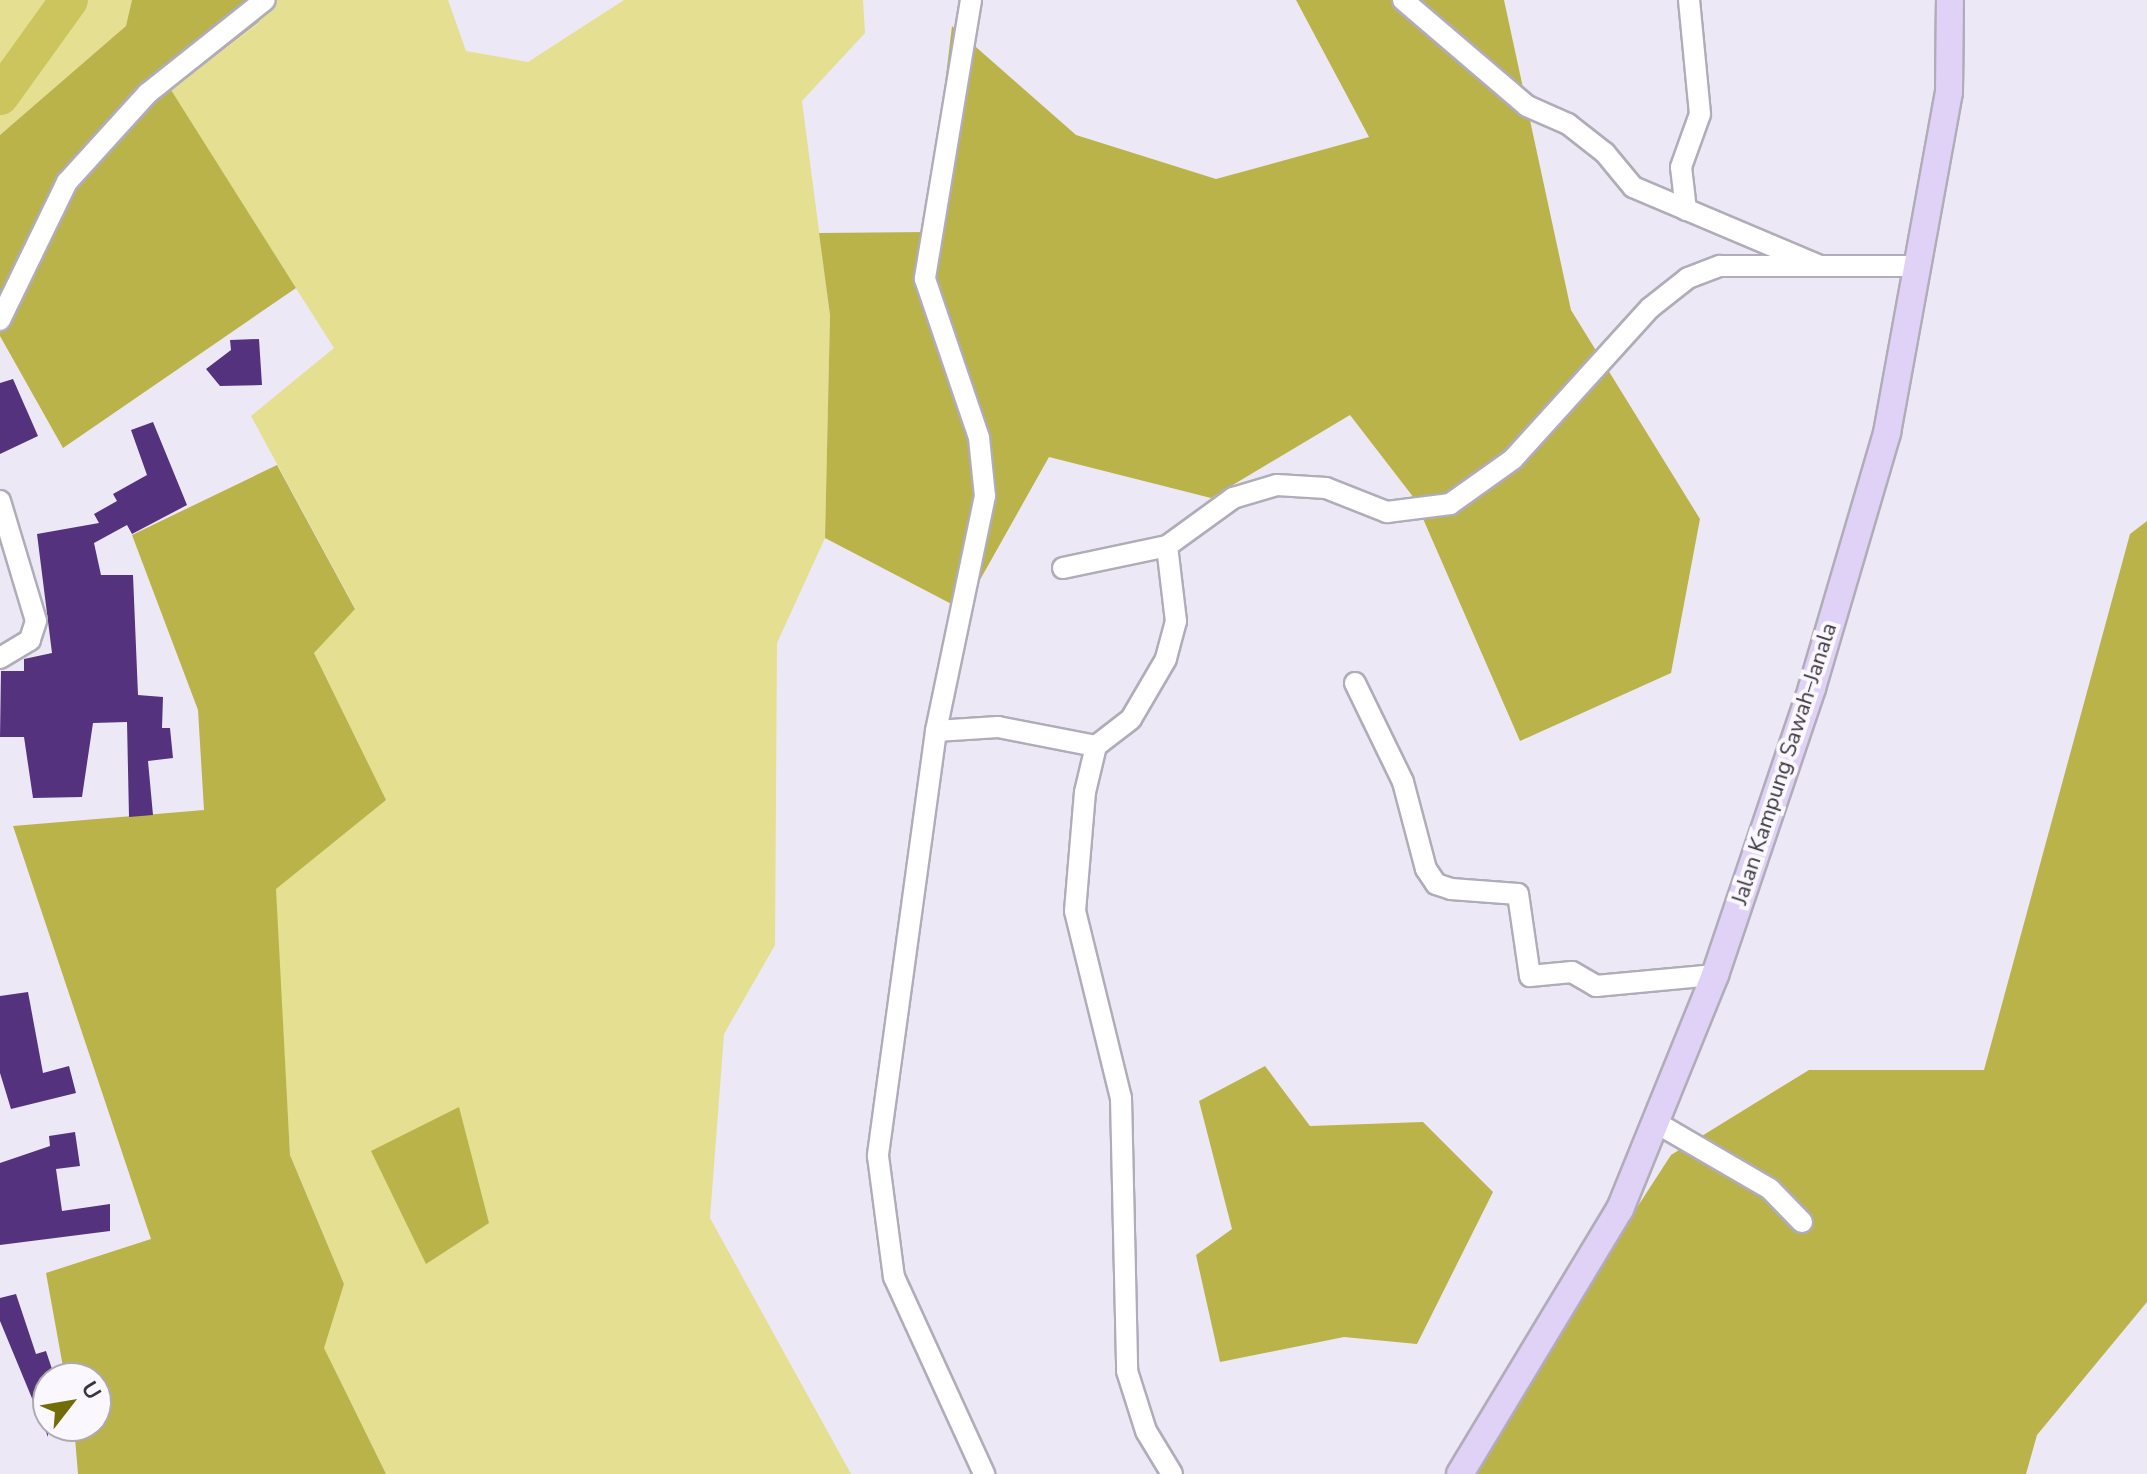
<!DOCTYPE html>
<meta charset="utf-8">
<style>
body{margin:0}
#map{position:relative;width:2147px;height:1474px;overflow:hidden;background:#ede8f6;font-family:"Nunito Sans",sans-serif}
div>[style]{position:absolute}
.green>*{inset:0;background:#e4df91}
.forest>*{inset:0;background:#bab34a}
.river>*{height:38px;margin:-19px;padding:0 19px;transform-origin:19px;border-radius:19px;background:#ccc55d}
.building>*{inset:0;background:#55327e}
.roads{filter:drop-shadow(2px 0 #b0acb8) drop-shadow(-2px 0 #b0acb8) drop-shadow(0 2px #b0acb8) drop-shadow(0 -2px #b0acb8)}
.minor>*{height:20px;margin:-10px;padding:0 10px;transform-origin:10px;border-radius:10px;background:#fff}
.major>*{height:26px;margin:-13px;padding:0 13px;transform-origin:13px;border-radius:13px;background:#e0d1f7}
span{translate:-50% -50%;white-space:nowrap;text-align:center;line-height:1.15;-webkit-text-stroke:8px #faf7ff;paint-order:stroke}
.street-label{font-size:22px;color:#39373c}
.north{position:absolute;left:32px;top:1362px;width:80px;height:80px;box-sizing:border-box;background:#faf7ff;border:2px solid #adaab1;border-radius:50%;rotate:59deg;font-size:22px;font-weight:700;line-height:32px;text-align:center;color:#39373c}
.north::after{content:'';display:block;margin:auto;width:28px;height:36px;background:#736d09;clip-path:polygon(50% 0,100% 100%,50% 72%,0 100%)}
</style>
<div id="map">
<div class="green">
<i style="clip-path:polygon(0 0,132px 0,127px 26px,0 135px)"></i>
<i style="clip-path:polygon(248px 0,448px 0,466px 51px,528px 62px,624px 0,863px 0,865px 33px,802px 101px,830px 315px,825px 538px,777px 643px,775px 945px,724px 1034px,710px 1218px,851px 1474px,386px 1474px,323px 1348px,344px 1284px,290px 1155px,275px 889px,385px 800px,314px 653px,355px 608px,251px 416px,334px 348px,170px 90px,259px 23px)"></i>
</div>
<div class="forest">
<i style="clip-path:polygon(132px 0,248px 0,259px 22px,171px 90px,296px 288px,63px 448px,0 336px,0 135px,126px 26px)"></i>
<i style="clip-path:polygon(1296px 0,1504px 0,1571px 310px,1700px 519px,1671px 673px,1520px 741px,1414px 498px,1350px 415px,1211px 498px,1049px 457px,963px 610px,825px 538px,830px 315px,819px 233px,927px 232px,952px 26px,1076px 135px,1216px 179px,1369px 137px)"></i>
<i style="clip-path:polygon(277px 465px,355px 609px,314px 653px,386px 800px,276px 889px,290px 1155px,344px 1284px,324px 1348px,386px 1474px,78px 1474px,74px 1426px,96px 1426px,96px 1378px,65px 1378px,46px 1273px,151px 1239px,13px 826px,204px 810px,198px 710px,132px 535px)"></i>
<i style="clip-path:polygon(2147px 521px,2147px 1302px,2037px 1435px,2026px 1474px,1464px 1474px,1671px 1155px,1809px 1070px,1984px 1070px,2130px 534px)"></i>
<i style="clip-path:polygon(1265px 1066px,1310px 1126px,1423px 1122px,1493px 1192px,1417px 1344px,1344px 1337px,1220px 1362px,1196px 1255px,1232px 1229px,1199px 1101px)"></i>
<i style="clip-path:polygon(459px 1107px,489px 1223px,426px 1264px,371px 1151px)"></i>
</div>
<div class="river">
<i style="left:0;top:96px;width:118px;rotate:-54.3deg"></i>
</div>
<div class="building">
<i style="clip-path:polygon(259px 339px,262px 385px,220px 386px,206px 369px,231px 350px,230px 340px)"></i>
<i style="clip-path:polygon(13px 379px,38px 436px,0 454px,0 383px)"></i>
<i style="clip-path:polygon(153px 422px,187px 505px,132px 534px,127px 525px,94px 543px,101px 575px,133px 575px,138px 695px,163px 697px,162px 728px,170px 728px,173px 758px,148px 761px,153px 815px,129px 817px,127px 722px,93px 723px,82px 797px,33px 798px,24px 737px,0 737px,1px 671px,24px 671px,24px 659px,52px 653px,37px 534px,99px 523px,94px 514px,117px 501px,113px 494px,147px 475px,131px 430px)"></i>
<i style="clip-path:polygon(28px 992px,43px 1073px,69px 1066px,76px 1093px,11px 1109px,0 1073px,0 996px)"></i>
<i style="clip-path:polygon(75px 1132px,80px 1166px,56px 1169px,62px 1211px,110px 1204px,110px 1231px,0 1245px,0 1163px,50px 1146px,49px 1136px)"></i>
<i style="clip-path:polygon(16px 1294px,36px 1354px,46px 1351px,55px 1378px,48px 1378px,48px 1437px,0 1321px,0 1298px)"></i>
</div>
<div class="roads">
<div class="minor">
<i style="left:971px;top:0;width:283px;rotate:99.4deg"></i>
<i style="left:925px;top:279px;width:168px;rotate:71.2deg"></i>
<i style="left:979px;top:438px;width:58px;rotate:84.1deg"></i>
<i style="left:985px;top:496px;width:240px;rotate:101.8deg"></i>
<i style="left:936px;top:731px;width:429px;rotate:97.8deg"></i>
<i style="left:878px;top:1156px;width:122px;rotate:82.5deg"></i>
<i style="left:894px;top:1277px;width:217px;rotate:65.4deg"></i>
<i style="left:1403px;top:0;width:163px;rotate:40.5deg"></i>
<i style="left:1527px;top:106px;width:45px;rotate:23.7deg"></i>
<i style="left:1568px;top:124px;width:47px;rotate:38.1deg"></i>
<i style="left:1605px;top:153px;width:44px;rotate:50.5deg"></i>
<i style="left:1633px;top:187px;width:201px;rotate:22.9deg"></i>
<i style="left:1686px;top:210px;width:43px;rotate:-96.6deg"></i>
<i style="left:1681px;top:167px;width:56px;rotate:-70.3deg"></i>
<i style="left:1700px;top:114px;width:115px;rotate:-95.5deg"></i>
<i style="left:0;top:320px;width:153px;rotate:-64.1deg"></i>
<i style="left:67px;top:182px;width:120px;rotate:-47.7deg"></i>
<i style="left:148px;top:93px;width:149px;rotate:-38.5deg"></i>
<i style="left:0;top:501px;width:125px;rotate:73.3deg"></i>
<i style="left:36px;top:621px;width:20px;rotate:108deg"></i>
<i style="left:30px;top:640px;width:35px;rotate:149deg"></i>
<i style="left:1167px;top:546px;width:76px;rotate:83.2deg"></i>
<i style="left:1176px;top:621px;width:39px;rotate:105deg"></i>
<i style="left:1166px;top:659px;width:69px;rotate:120.3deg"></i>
<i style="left:1131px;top:719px;width:44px;rotate:142.4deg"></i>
<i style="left:1096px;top:746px;width:47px;rotate:103.4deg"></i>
<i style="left:1085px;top:792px;width:119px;rotate:94.8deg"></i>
<i style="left:1075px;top:911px;width:193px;rotate:76.2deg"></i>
<i style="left:1121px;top:1098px;width:273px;rotate:88.7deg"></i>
<i style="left:1127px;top:1371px;width:63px;rotate:72.4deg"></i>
<i style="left:1146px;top:1431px;width:50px;rotate:58.8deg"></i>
<i style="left:1063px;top:568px;width:106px;rotate:-11.9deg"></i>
<i style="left:1167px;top:546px;width:82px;rotate:-36deg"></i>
<i style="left:1233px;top:498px;width:46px;rotate:-16.5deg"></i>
<i style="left:1277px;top:485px;width:49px;rotate:3.5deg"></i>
<i style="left:1326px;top:488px;width:66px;rotate:21.5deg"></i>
<i style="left:1387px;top:512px;width:64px;rotate:-7.2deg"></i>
<i style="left:1450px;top:504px;width:77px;rotate:-35.5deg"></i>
<i style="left:1513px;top:459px;width:204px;rotate:-47.8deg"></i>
<i style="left:1650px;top:308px;width:48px;rotate:-38.3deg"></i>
<i style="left:1688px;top:278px;width:34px;rotate:-21deg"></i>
<i style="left:1720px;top:266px;width:197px"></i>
<i style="left:1355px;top:683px;width:110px;rotate:64.1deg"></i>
<i style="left:1403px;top:782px;width:90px;rotate:75.2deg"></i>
<i style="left:1426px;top:869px;width:18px;rotate:56deg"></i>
<i style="left:1436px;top:884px;width:16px;rotate:18deg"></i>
<i style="left:1451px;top:889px;width:67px;rotate:4.3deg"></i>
<i style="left:1518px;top:894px;width:83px;rotate:81.7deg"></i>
<i style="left:1530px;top:976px;width:42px;rotate:-5.4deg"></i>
<i style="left:1572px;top:972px;width:28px;rotate:30deg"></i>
<i style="left:1596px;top:986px;width:120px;rotate:-5.3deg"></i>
<i style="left:936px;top:731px;width:62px;rotate:-3.7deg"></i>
<i style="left:998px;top:727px;width:100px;rotate:11deg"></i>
<i style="left:1655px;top:1122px;width:133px;rotate:30.2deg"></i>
<i style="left:1770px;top:1189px;width:46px;rotate:45.9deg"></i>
</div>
<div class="major">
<i style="left:1460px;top:1474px;width:310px;rotate:-58.9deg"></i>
<i style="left:1620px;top:1209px;width:253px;rotate:-67.9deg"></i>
<i style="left:1715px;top:975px;width:303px;rotate:-71.3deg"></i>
<i style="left:1812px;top:688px;width:266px;rotate:-73.6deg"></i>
<i style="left:1887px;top:433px;width:347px;rotate:-79.7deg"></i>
<i style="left:1949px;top:92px;width:92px;rotate:-89.4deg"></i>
</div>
</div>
<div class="street-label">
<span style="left:1785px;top:764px;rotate:-72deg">Jalan Kampung Sawah–Janala</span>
</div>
<div class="north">U</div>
</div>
